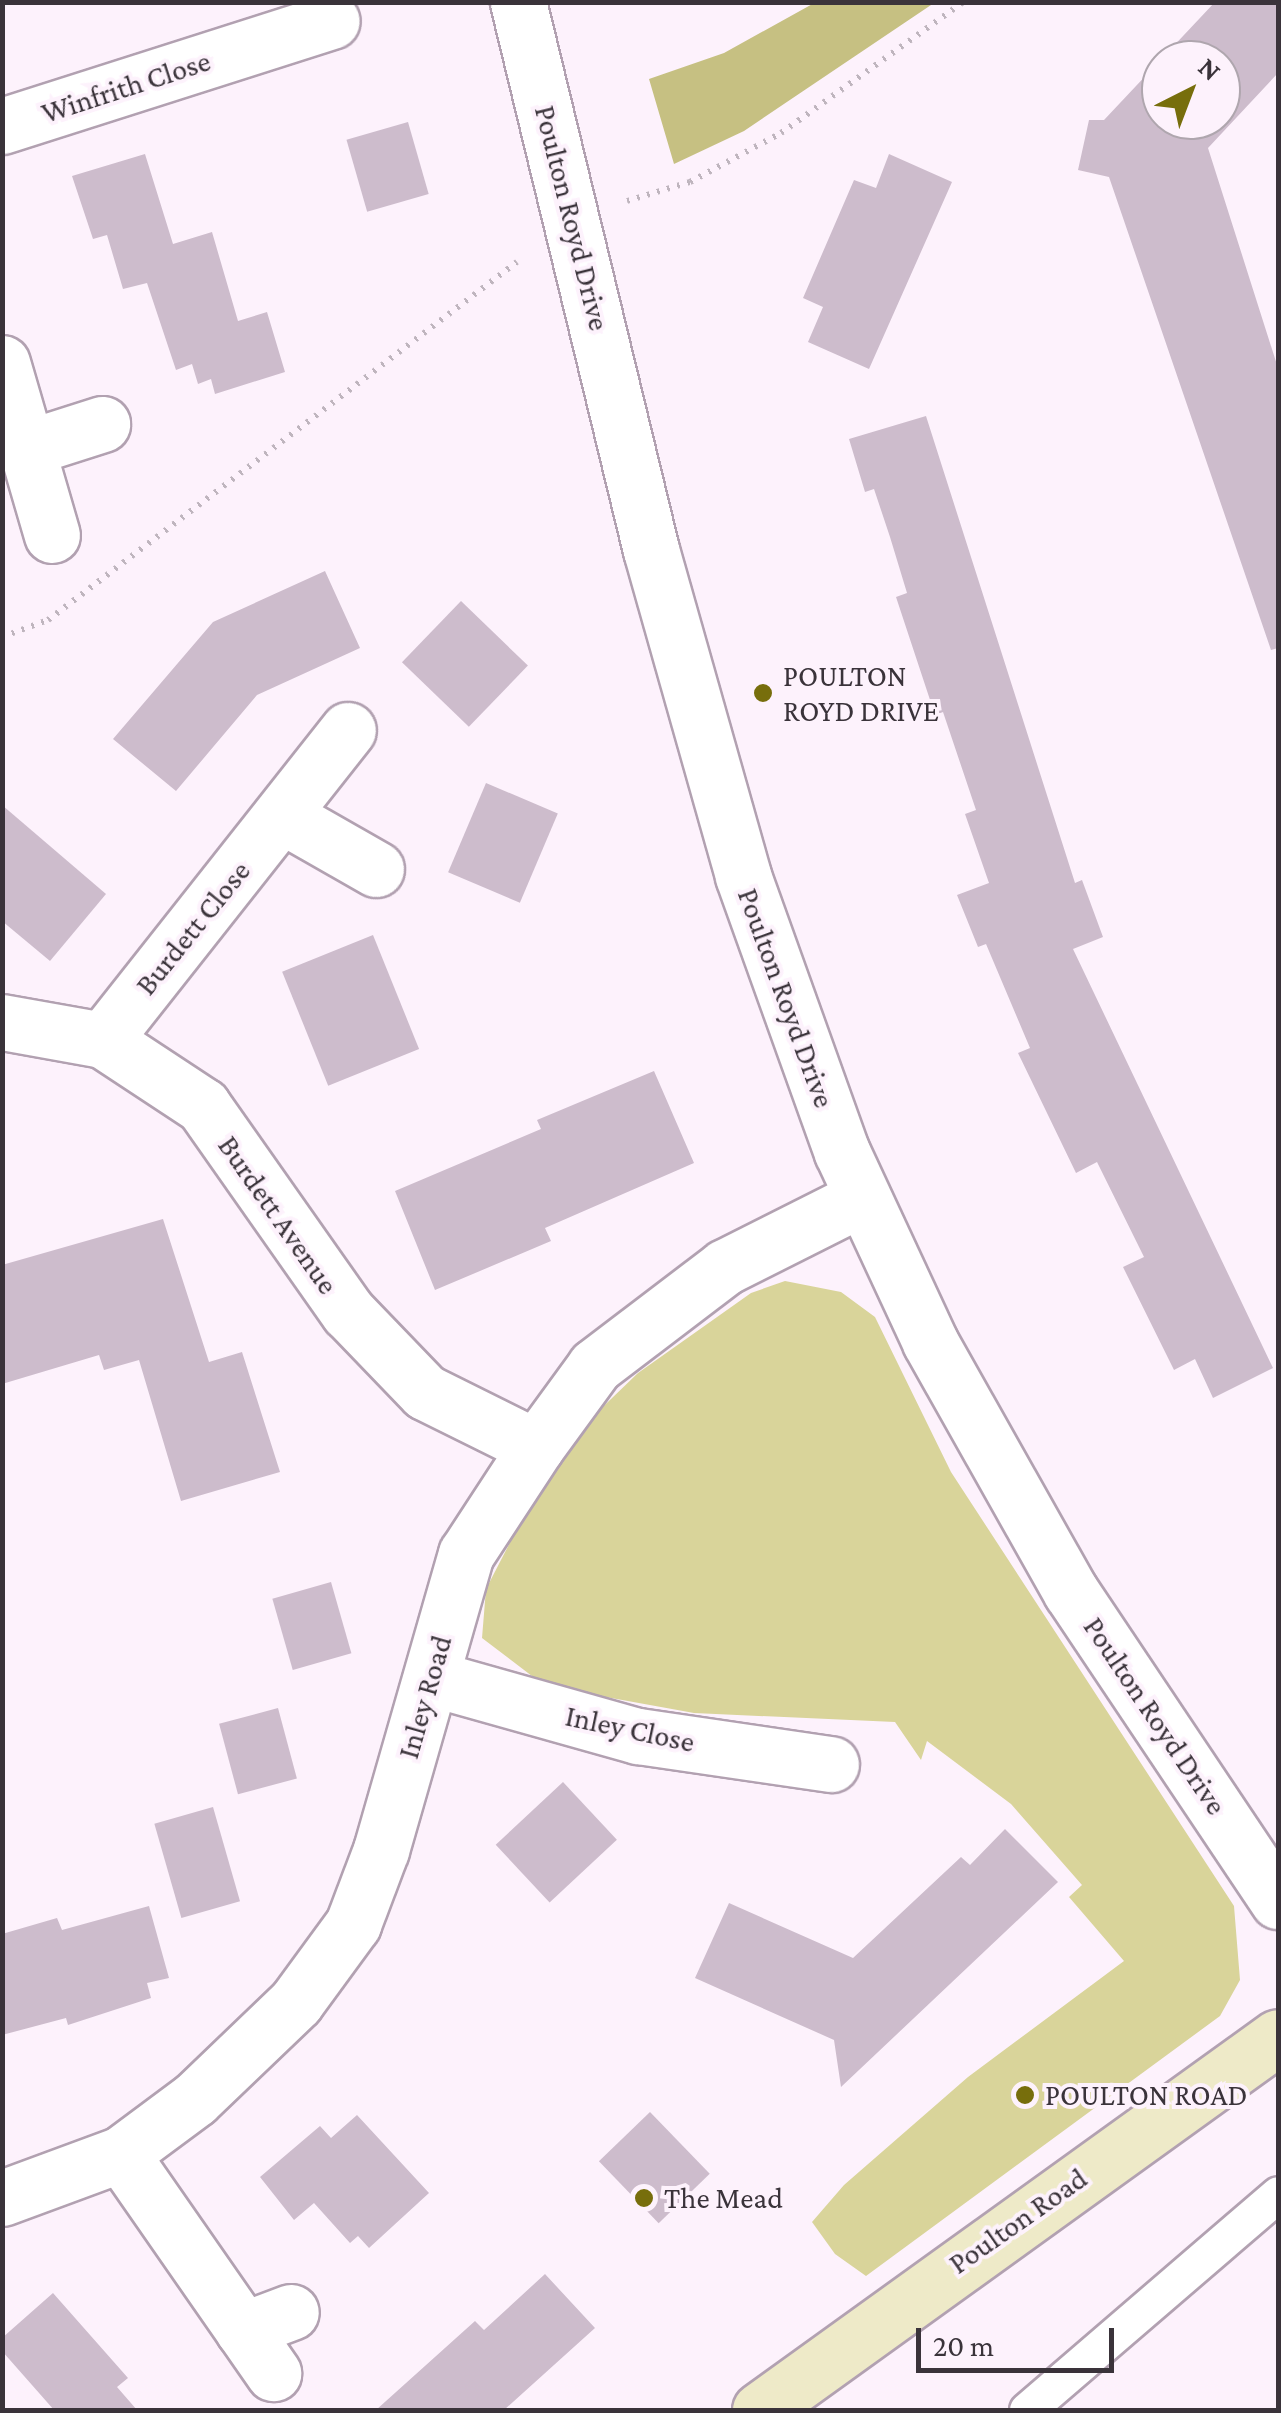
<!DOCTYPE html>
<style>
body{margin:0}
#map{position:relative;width:1281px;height:2413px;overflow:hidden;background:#fdf2fc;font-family:"Crimson Pro",serif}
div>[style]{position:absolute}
.green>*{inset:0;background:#d9d49a}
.forest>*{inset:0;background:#c6c082}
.building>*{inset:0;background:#cdbccc;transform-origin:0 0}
.path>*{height:6px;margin-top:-3px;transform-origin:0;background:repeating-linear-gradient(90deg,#bfb5be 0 2.5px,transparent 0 10.5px)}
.roads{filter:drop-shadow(2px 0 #b2a1b1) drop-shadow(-2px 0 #b2a1b1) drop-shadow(0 2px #b2a1b1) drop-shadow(0 -2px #b2a1b1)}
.lane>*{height:35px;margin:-17.5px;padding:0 17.5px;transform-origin:17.5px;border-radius:17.5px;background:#fff}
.street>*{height:55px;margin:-27.5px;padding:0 27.5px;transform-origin:27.5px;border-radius:27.5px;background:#fff}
.secondary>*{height:55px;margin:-27.5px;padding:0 27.5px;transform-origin:27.5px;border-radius:27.5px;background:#eeeac8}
.dots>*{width:28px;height:28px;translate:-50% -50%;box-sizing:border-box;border:5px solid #fdf2fc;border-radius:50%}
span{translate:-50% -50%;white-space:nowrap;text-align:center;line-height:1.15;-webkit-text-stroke:8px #fdf2fc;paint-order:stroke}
.street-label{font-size:30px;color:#3a333a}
.poi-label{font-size:30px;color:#3a333a}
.left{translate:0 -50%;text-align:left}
.frame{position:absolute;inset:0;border:5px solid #3a333a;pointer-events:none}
.north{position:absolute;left:1141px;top:40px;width:100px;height:100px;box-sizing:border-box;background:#fdf2fc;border:2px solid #afa6ae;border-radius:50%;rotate:42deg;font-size:28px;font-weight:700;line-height:40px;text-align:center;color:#3a333a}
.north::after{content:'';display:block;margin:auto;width:35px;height:45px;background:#776e0c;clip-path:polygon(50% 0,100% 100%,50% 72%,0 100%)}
.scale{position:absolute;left:916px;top:2328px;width:198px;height:45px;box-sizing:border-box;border:5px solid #3a333a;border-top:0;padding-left:12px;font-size:30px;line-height:35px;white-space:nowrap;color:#3a333a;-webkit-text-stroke:8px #fdf2fc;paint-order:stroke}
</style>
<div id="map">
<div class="green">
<i style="clip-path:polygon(785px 1281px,841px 1292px,875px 1317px,951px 1472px,1234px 1906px,1240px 1980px,1220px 2016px,866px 2276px,835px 2254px,812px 2222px,844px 2185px,968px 2077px,1124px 1961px,1069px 1897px,1082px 1885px,1011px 1804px,927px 1741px,921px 1760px,895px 1722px,694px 1713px,545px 1686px,482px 1638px,486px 1589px,535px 1494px,584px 1425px,638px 1373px,751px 1293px)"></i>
</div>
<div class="forest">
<i style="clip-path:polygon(816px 2px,934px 3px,744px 131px,674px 164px,649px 79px,724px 53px)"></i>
</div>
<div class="building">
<i style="clip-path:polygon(evenodd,1215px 2px,1278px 2px,1278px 73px,1208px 148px,1278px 368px,1278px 648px,1271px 650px,1109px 177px,1078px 170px,1089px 120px,1104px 120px,1215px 2px,1161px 60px,1221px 60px,1221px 120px,1161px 120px,1161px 60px)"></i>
<i style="left:408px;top:122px;width:75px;height:64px;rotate:74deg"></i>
<i style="clip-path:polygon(145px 154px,173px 244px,212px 232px,238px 321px,267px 312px,285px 372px,215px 394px,211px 379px,198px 384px,192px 364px,176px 370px,147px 283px,123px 289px,107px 235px,93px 239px,72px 176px)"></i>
<i style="clip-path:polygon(889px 154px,952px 182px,869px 369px,808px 342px,823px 307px,803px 298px,854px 180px,876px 188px)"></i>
<i style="clip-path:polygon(926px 416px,1075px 883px,1082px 880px,1103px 937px,1073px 949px,1273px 1368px,1213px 1398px,1195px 1359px,1174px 1370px,1123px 1267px,1144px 1257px,1097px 1162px,1076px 1173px,1018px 1053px,1030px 1048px,986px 944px,978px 947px,957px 895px,989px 883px,965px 814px,976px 810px,943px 712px,935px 715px,896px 597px,907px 593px,890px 537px,874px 489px,865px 492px,849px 439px)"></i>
<i style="clip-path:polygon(325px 571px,360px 648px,257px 695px,176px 791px,113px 739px,213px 622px)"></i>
<i style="left:461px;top:601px;width:93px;height:85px;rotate:44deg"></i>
<i style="left:486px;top:783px;width:78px;height:97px;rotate:23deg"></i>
<i style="clip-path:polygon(2px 805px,106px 894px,50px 961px,2px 921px)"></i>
<i style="left:373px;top:935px;width:123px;height:98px;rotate:68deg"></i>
<i style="clip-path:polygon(654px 1071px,694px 1163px,545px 1228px,551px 1241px,435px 1290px,395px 1191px,541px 1129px,537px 1120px)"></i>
<i style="clip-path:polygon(163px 1219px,209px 1362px,242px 1352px,280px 1472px,181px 1501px,139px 1360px,104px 1370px,99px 1355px,2px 1384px,2px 1265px)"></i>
<i style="left:331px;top:1582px;width:74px;height:61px;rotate:74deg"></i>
<i style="left:278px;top:1708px;width:73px;height:61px;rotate:75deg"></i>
<i style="left:563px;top:1782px;width:79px;height:92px;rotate:47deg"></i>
<i style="left:213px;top:1807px;width:98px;height:61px;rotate:74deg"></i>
<i style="clip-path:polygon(1005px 1829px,1058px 1882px,841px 2087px,834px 2040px,695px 1978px,729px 1903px,853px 1958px,961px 1857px,970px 1865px)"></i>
<i style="clip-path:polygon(149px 1906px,169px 1978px,147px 1983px,151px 1998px,68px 2025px,66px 2018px,2px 2035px,2px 1934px,57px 1918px,62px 1930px)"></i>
<i style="left:650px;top:2112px;width:86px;height:71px;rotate:46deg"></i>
<i style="clip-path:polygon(357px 2115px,429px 2193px,369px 2248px,358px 2236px,350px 2243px,314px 2203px,294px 2220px,260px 2177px,320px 2126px,331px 2138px)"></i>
<i style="clip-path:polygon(545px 2274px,595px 2328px,504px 2410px,376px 2410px,475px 2321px,484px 2330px)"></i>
<i style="clip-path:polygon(53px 2293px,128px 2378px,117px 2387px,137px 2410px,54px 2410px,2px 2351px,2px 2338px)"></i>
</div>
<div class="path">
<i style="left:627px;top:201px;width:66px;rotate:-16.8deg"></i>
<i style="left:690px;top:182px;width:103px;rotate:-28.3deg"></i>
<i style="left:781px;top:133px;width:224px;rotate:-35.7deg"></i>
<i style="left:2px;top:637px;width:49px;rotate:-20.3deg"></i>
<i style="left:48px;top:620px;width:590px;rotate:-37.36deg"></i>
</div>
<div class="roads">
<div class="lane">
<i style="left:1027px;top:2410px;width:331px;rotate:-40.7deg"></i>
</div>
<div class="street">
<i style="left:518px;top:2px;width:564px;rotate:76.36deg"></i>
<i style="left:651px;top:550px;width:339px;rotate:74.2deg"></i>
<i style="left:743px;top:876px;width:293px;rotate:70.3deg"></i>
<i style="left:842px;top:1152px;width:209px;rotate:65.1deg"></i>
<i style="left:930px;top:1342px;width:287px;rotate:60.6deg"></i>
<i style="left:1071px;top:1592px;width:372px;rotate:56.2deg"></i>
<i style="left:2px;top:126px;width:346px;rotate:-17.7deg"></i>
<i style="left:2px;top:363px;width:179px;rotate:73.8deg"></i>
<i style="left:27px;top:448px;width:79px;rotate:-17.7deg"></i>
<i style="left:283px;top:816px;width:107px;rotate:29.7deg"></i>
<i style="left:2px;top:1022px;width:103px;rotate:10.1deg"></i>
<i style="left:103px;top:1040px;width:120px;rotate:33.4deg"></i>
<i style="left:203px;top:1106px;width:252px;rotate:54.9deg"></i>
<i style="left:348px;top:1312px;width:111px;rotate:46.1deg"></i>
<i style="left:425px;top:1392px;width:124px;rotate:26.4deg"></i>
<i style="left:103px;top:1040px;width:395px;rotate:-51.7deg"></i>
<i style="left:431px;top:1678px;width:215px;rotate:15.7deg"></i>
<i style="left:638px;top:1736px;width:195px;rotate:8.3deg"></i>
<i style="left:121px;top:2154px;width:267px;rotate:55.2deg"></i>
<i style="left:2px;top:2198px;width:127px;rotate:-20.3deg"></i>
<i style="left:121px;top:2154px;width:92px;rotate:-36.6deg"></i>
<i style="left:195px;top:2099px;width:140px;rotate:-43.8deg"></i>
<i style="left:296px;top:2002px;width:97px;rotate:-53.8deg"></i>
<i style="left:353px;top:1924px;width:79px;rotate:-69.3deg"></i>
<i style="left:381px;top:1850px;width:308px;rotate:-74deg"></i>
<i style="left:466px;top:1554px;width:128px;rotate:-56.8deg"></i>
<i style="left:536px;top:1447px;width:100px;rotate:-53.9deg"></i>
<i style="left:595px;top:1366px;width:163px;rotate:-37.3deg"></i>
<i style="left:725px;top:1267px;width:153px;rotate:-26.7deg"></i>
<i style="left:243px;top:2330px;width:51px;rotate:-20.6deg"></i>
</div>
<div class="secondary">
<i style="left:760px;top:2410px;width:638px;rotate:-35.76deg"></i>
</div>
</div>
<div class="dots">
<i style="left:763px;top:693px;background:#776e0c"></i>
<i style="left:1025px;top:2095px;background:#776e0c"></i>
<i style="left:644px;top:2198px;background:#776e0c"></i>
</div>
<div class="street-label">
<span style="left:126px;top:87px;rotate:-18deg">Winfrith Close</span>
<span style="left:572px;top:218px;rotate:76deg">Poulton Royd Drive</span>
<span style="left:193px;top:928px;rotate:-51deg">Burdett Close</span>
<span style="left:786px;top:998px;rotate:70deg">Poulton Royd Drive</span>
<span style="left:278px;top:1215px;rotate:55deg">Burdett Avenue</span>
<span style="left:425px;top:1697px;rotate:-74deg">Inley Road</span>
<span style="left:1155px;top:1716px;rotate:56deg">Poulton Royd Drive</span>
<span style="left:630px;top:1729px;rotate:12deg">Inley Close</span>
<span style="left:1018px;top:2221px;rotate:-35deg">Poulton Road</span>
</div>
<div class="poi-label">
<span class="left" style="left:783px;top:693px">POULTON<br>ROYD DRIVE</span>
<span class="left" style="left:1045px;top:2095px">POULTON ROAD</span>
<span class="left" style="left:664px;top:2198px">The Mead</span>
</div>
<div class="frame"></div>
<div class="north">N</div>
<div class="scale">20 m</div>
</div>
